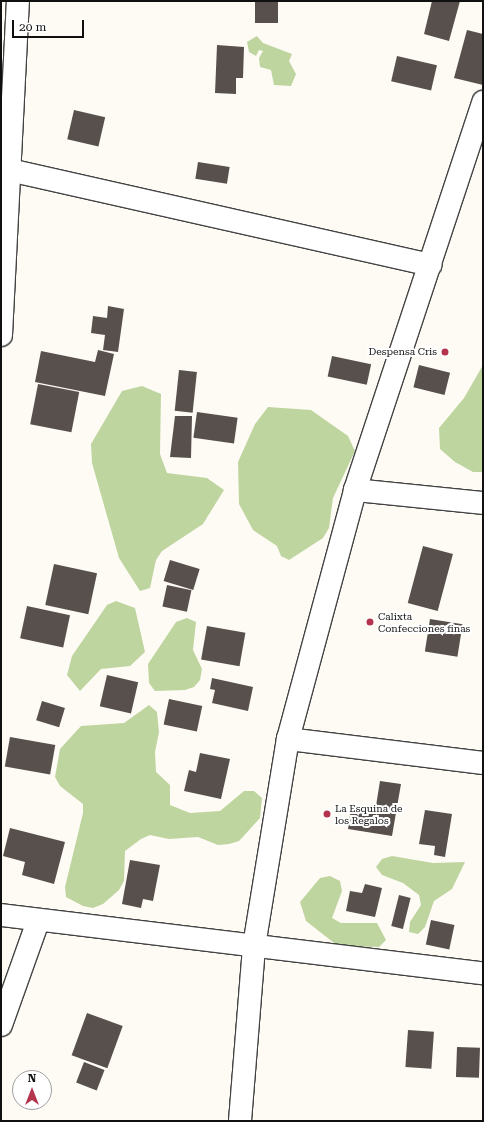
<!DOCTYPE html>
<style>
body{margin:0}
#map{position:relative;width:484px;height:1122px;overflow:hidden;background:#fefbf4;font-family:"Roboto Serif",serif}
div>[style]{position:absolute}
.forest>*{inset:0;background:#bfd5a0}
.building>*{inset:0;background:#58504d;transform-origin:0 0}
.roads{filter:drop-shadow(1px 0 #434343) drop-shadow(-1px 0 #434343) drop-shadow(0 1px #434343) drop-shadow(0 -1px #434343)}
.minor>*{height:22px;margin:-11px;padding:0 11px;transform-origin:11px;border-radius:11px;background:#fff}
.dots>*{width:11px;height:11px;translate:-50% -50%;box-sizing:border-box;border:2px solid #fff;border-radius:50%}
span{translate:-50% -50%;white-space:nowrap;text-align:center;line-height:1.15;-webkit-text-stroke:4px #fff;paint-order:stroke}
.poi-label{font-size:10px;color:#101010}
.right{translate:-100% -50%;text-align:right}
.left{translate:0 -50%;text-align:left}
.frame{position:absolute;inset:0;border:2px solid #101010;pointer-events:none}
.north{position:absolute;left:12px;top:1070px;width:40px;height:40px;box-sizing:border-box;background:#fff;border:1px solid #9f9f9f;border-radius:50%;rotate:0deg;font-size:11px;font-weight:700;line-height:16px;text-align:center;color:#101010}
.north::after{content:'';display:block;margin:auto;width:14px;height:18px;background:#b3344c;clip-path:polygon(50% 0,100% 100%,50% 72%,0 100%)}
.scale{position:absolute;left:12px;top:20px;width:72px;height:18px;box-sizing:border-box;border:2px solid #101010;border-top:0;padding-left:5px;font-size:12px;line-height:14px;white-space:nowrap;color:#101010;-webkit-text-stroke:3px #fff;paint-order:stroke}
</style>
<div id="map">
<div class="forest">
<i style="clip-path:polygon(257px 36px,263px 43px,292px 54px,289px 61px,296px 74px,291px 86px,274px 85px,271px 70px,260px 67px,259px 58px,263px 51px,259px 50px,256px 56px,249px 52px,247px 42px)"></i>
<i style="clip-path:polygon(483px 365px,483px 472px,473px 472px,455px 462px,440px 449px,439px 428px,464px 398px)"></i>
<i style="clip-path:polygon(142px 386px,161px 394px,160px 454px,167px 473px,207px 478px,224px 490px,203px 524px,162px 551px,156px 560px,150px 588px,140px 591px,119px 558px,92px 463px,91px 444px,122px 391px)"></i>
<i style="clip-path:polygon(268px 407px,311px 410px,348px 436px,355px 451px,333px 498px,329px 528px,323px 538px,289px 560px,281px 556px,277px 546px,253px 530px,239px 504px,238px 462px,255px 424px)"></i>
<i style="clip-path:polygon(116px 601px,135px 608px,145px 652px,130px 666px,101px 669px,80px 691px,67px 675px,72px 656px,107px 605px)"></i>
<i style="clip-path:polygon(187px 618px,196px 622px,193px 650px,202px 669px,200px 680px,194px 687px,185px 690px,155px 691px,149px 683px,148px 664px,176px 622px)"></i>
<i style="clip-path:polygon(149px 705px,157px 712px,159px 732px,155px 752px,156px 772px,170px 785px,170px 805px,190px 813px,220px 811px,244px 791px,254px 791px,262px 798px,260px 818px,239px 841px,229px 844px,218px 845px,198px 837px,169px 839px,150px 835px,141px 839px,125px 851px,124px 881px,119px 890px,103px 904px,93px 908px,83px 906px,66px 897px,65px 887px,83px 813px,83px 804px,60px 786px,55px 777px,60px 749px,81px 726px,124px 723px)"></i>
<i style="clip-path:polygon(392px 856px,433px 863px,465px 862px,452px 889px,434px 901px,425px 927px,418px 934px,409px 932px,410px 922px,421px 905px,419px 895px,403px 883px,382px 875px,376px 867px,382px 859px)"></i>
<i style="clip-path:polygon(330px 876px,340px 881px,342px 891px,332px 918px,341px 923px,377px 923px,386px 940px,379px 947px,338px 946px,306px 921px,300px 902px,320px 878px)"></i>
</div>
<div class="building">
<i style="left:255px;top:1px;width:23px;height:22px"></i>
<i style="clip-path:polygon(432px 1px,460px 1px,449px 41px,424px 34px)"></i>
<i style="clip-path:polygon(467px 30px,483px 34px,483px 85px,454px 78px)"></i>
<i style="clip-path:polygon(217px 45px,244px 47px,243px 78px,236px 78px,236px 94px,215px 93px)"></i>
<i style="left:397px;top:56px;width:41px;height:26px;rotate:13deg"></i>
<i style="left:74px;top:110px;width:32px;height:30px;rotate:13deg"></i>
<i style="left:198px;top:162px;width:32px;height:17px;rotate:9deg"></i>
<i style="clip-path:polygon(108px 306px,124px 309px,118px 352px,103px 350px,105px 335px,91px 333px,93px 316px,107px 318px)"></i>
<i style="clip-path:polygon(98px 350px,114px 354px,105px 396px,35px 382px,41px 351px,95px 362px)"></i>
<i style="left:332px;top:356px;width:40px;height:21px;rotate:12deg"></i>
<i style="left:419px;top:365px;width:32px;height:23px;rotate:14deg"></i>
<i style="left:179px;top:370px;width:18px;height:41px;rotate:6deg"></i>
<i style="left:38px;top:384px;width:42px;height:41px;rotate:11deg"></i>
<i style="left:197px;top:412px;width:41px;height:26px;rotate:8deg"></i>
<i style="clip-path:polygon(175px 416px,192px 416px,191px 458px,170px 457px)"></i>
<i style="left:423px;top:546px;width:31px;height:59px;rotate:15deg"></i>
<i style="left:170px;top:560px;width:31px;height:22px;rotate:17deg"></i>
<i style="left:54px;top:564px;width:44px;height:42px;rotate:12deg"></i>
<i style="left:167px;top:585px;width:25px;height:22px;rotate:12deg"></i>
<i style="left:27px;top:606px;width:44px;height:33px;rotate:12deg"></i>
<i style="left:430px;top:619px;width:33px;height:33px;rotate:9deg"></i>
<i style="left:207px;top:626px;width:39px;height:34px;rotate:10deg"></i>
<i style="left:107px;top:675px;width:32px;height:32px;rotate:13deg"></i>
<i style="clip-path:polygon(212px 678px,253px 687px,248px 711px,212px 703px,215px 690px,210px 689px)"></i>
<i style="left:169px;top:699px;width:34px;height:26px;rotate:12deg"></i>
<i style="left:42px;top:701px;width:24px;height:20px;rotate:17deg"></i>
<i style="left:10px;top:737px;width:46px;height:30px;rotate:10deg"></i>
<i style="clip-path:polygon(200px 753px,230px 759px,221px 799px,184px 791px,189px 770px,196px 772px)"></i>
<i style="clip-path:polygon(380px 781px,401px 784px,392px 836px,348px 829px,351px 808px,375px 812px)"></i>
<i style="clip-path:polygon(425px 810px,452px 814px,445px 857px,434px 855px,435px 846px,419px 844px)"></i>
<i style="clip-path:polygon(10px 828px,65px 842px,54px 884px,22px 875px,25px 862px,3px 856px)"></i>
<i style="clip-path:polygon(130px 860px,160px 865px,153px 901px,143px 899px,141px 908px,122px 904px)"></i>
<i style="clip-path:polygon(365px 884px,382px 888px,375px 917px,346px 911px,350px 891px,362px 893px)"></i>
<i style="left:399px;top:895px;width:12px;height:32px;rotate:14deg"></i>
<i style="left:431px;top:920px;width:24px;height:25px;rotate:12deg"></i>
<i style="left:87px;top:1013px;width:38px;height:45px;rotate:20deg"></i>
<i style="left:408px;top:1030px;width:26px;height:37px;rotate:4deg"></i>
<i style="left:457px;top:1047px;width:23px;height:30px;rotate:2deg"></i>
<i style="left:84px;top:1062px;width:22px;height:22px;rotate:21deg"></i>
</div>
<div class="roads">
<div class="minor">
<i style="left:9px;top:170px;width:432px;rotate:12.7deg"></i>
<i style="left:1px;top:335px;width:334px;rotate:-87.1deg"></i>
<i style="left:355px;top:490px;width:129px;rotate:5.8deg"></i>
<i style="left:288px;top:739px;width:196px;rotate:7deg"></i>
<i style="left:1px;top:915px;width:485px;rotate:6.9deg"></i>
<i style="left:1px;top:1025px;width:110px;rotate:-70.4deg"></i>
<i style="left:240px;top:1121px;width:176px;rotate:-85.4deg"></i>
<i style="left:254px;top:946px;width:210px;rotate:-80.7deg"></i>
<i style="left:288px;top:739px;width:258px;rotate:-74.9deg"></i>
<i style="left:355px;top:490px;width:409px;rotate:-71.7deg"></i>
</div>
</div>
<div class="dots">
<i style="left:445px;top:352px;background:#b3344c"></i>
<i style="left:370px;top:622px;background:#b3344c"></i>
<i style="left:327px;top:814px;background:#b3344c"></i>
</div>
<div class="poi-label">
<span class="right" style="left:437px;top:352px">Despensa Cris</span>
<span class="left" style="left:378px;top:622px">Calixta<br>Confecciones finas</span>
<span class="left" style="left:335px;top:814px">La Esquina de<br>los Regalos</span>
</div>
<div class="frame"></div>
<div class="north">N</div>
<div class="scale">20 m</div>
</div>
